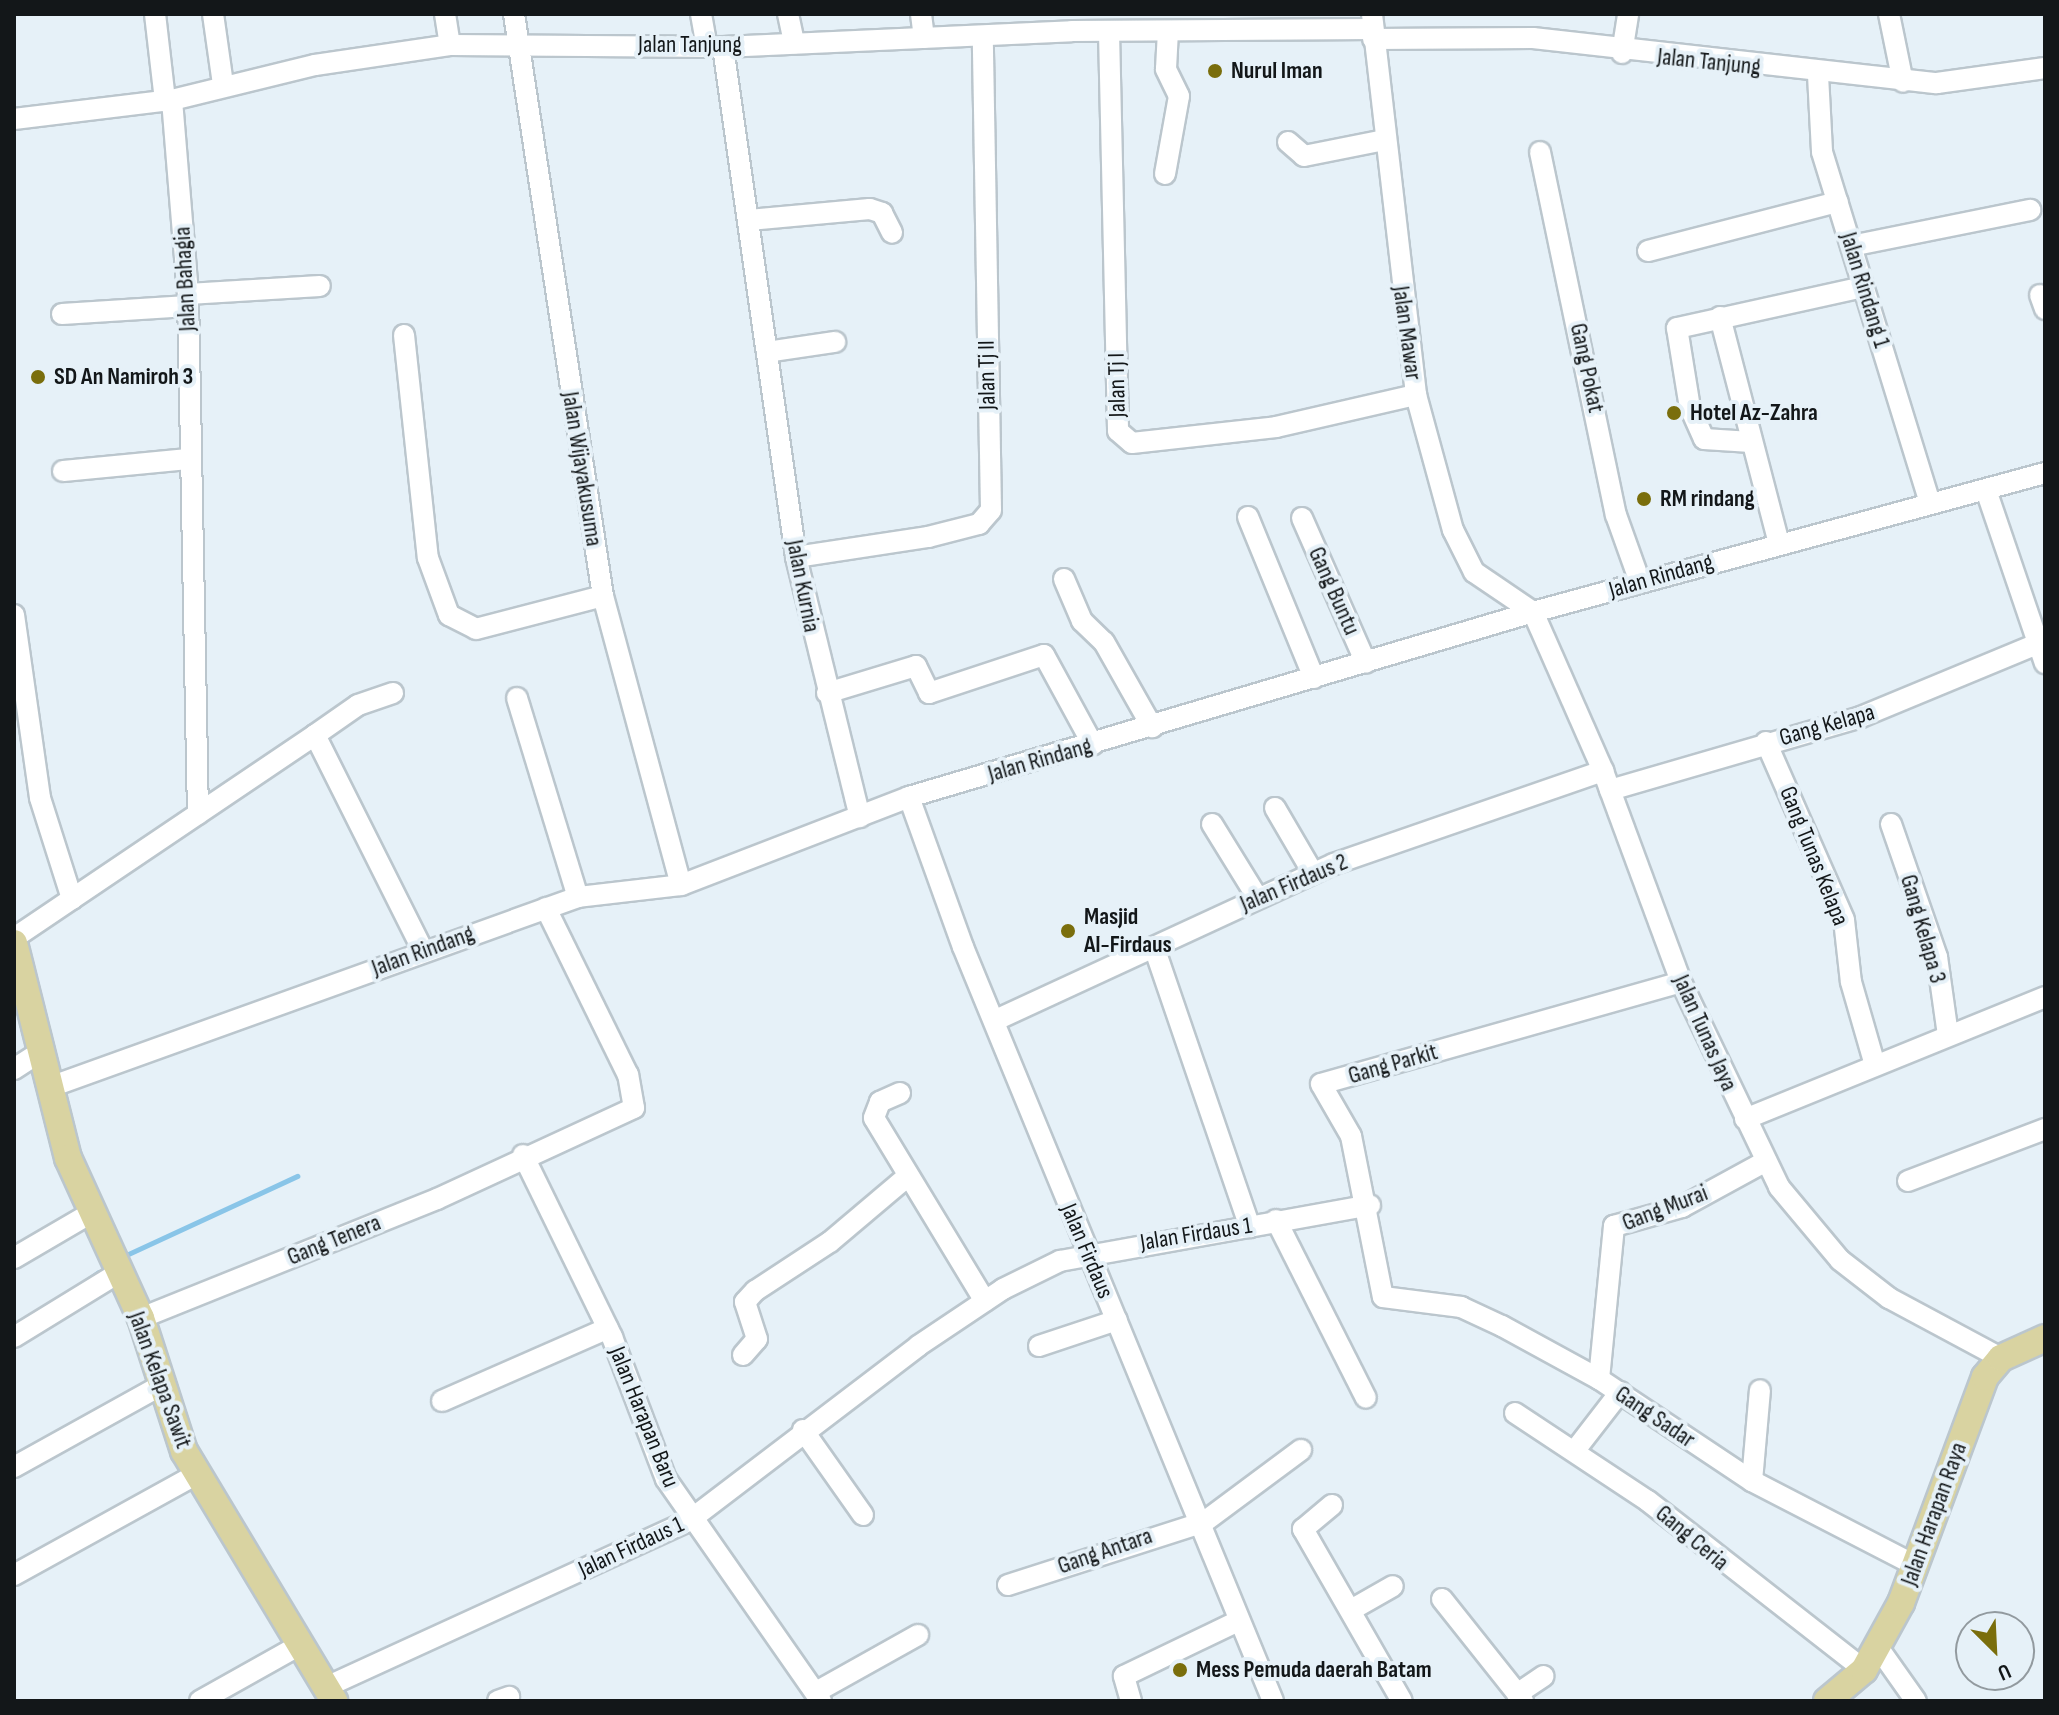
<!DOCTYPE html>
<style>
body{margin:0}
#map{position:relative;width:2059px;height:1715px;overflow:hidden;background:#e6f1f8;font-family:"Sofia Sans Condensed",sans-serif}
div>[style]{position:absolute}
.stream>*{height:5px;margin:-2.5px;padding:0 2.5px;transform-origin:2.5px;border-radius:2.5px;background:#89c5e8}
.roads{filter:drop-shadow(2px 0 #bbc6cd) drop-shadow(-2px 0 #bbc6cd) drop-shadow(0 2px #bbc6cd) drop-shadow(0 -2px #bbc6cd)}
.minor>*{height:20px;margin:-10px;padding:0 10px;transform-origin:10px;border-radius:10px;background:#fff}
.major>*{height:26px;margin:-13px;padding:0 13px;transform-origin:13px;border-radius:13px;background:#d9d3a1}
.dots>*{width:22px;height:22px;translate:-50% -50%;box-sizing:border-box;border:4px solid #e6f1f8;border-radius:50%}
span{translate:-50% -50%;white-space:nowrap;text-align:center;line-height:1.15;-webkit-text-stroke:8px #e6f1f8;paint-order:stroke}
.street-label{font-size:24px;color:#131719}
.poi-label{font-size:24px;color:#131719;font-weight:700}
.left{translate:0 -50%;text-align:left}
.frame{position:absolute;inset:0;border:16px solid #131719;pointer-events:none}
.north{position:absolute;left:1955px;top:1611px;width:80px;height:80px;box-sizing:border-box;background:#e6f1f8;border:2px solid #929a9f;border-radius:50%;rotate:156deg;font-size:22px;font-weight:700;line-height:32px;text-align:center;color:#131719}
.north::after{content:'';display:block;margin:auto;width:28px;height:36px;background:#7a6e0c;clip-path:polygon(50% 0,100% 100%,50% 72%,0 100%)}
</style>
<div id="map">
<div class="stream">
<i style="left:124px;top:1256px;width:191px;rotate:-24.8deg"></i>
<i style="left:83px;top:1283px;width:19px;rotate:-35deg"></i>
</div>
<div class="roads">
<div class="minor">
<i style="left:155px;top:14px;width:88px;rotate:83.4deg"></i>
<i style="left:213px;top:14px;width:71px;rotate:81.9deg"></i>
<i style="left:445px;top:14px;width:31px;rotate:81deg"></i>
<i style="left:514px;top:14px;width:589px;rotate:81.31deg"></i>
<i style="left:603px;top:596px;width:299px;rotate:74.9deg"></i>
<i style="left:701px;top:14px;width:29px;rotate:80deg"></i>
<i style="left:788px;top:14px;width:30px;rotate:78deg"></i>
<i style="left:921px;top:14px;width:24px;rotate:83deg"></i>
<i style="left:1372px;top:14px;width:384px;rotate:83.4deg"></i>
<i style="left:1416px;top:395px;width:140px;rotate:74.7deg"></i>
<i style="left:1453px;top:530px;width:47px;rotate:63.4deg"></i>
<i style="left:1474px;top:572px;width:71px;rotate:34.1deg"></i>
<i style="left:1889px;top:14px;width:69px;rotate:78.4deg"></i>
<i style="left:1109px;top:32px;width:399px;rotate:88.7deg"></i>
<i style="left:1118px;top:431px;width:18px;rotate:41deg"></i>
<i style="left:1132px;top:443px;width:145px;rotate:-6.3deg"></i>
<i style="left:1276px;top:427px;width:144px;rotate:-12.9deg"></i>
<i style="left:1373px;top:39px;width:160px;rotate:-0.4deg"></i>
<i style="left:1533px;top:38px;width:406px;rotate:6.4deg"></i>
<i style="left:1937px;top:83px;width:109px;rotate:-7.9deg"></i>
<i style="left:723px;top:47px;width:515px;rotate:81.85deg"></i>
<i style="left:796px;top:557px;width:268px;rotate:76.2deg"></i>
<i style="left:1622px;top:53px;width:39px;rotate:-81deg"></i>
<i style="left:1818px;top:75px;width:77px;rotate:87deg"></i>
<i style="left:1822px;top:152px;width:366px;rotate:72.9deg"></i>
<i style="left:172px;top:100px;width:195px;rotate:85.3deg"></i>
<i style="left:188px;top:294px;width:520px;rotate:88.9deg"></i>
<i style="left:14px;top:119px;width:159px;rotate:-6.9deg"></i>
<i style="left:172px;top:100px;width:147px;rotate:-13.8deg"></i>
<i style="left:315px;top:65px;width:136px;rotate:-8.4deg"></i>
<i style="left:450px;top:45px;width:273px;rotate:0.4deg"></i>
<i style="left:723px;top:47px;width:349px;rotate:-2.6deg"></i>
<i style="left:1072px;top:31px;width:301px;rotate:-0.4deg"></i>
<i style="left:1288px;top:142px;width:21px;rotate:41deg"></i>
<i style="left:1304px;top:156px;width:82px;rotate:-11.3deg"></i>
<i style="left:1540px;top:152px;width:371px;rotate:78.2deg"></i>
<i style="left:1616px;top:515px;width:71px;rotate:70.3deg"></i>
<i style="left:1165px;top:174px;width:79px;rotate:-79.8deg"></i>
<i style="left:1179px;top:96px;width:30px;rotate:-116deg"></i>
<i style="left:1166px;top:69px;width:38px;rotate:-87deg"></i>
<i style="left:749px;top:220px;width:121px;rotate:-5.2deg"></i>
<i style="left:870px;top:209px;width:13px;rotate:18deg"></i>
<i style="left:882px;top:213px;width:22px;rotate:63deg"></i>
<i style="left:1851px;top:246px;width:183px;rotate:-11.4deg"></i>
<i style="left:1648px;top:251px;width:196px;rotate:-14.5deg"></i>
<i style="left:188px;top:294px;width:132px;rotate:-3.5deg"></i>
<i style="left:2040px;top:295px;width:15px;rotate:70deg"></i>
<i style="left:62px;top:314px;width:126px;rotate:-3.6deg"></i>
<i style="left:1720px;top:317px;width:235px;rotate:75.4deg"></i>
<i style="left:404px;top:335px;width:224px;rotate:83.9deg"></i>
<i style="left:428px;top:558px;width:61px;rotate:69.8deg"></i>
<i style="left:449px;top:615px;width:30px;rotate:27deg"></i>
<i style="left:476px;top:629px;width:131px;rotate:-14.6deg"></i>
<i style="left:767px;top:352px;width:69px;rotate:-8.4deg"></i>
<i style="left:1751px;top:442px;width:47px;rotate:-176.3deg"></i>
<i style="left:1704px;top:439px;width:34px;rotate:-114deg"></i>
<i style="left:1690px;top:408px;width:81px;rotate:-99.2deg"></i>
<i style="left:1677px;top:328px;width:191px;rotate:-12.4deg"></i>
<i style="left:63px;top:471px;width:126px;rotate:-5.5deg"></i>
<i style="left:1986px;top:490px;width:183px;rotate:71.2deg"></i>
<i style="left:1248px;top:517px;width:174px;rotate:67.7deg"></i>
<i style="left:1302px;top:518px;width:158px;rotate:66.2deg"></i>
<i style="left:796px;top:557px;width:134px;rotate:-8.6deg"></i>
<i style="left:928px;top:537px;width:53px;rotate:-14.3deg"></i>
<i style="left:979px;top:524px;width:18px;rotate:-49deg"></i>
<i style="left:991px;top:510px;width:474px;rotate:-91deg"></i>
<i style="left:1064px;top:579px;width:46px;rotate:66.8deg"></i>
<i style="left:1082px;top:621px;width:30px;rotate:44deg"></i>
<i style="left:1104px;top:642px;width:98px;rotate:60.5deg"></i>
<i style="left:1533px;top:612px;width:174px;rotate:66.2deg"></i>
<i style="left:1603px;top:771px;width:225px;rotate:69.7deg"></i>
<i style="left:1681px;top:982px;width:227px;rotate:64.4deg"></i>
<i style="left:1779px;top:1187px;width:95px;rotate:50.1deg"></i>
<i style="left:1840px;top:1260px;width:62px;rotate:37.8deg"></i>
<i style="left:1889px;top:1298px;width:127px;rotate:28.2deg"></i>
<i style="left:14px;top:615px;width:185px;rotate:81.9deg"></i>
<i style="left:40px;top:798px;width:106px;rotate:72.4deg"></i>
<i style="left:827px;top:693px;width:93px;rotate:-16.9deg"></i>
<i style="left:916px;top:666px;width:30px;rotate:64deg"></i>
<i style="left:929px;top:693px;width:121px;rotate:-18.3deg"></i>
<i style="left:1044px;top:655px;width:102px;rotate:61.4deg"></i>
<i style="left:517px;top:698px;width:208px;rotate:73deg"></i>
<i style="left:315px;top:735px;width:52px;rotate:-34.9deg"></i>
<i style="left:358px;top:705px;width:37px;rotate:-19deg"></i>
<i style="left:1766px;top:742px;width:194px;rotate:66.3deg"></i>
<i style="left:1844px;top:920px;width:62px;rotate:83.6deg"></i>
<i style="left:1851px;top:982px;width:86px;rotate:73.9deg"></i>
<i style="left:1610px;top:790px;width:261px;rotate:-16.2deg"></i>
<i style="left:1861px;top:717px;width:191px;rotate:-22.5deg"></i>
<i style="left:909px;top:797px;width:159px;rotate:70.2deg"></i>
<i style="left:963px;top:947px;width:815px;rotate:67.65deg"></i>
<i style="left:1275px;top:808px;width:75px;rotate:59.7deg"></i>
<i style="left:1212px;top:824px;width:86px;rotate:58.3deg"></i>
<i style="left:1891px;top:824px;width:141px;rotate:70.9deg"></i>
<i style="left:1937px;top:957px;width:79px;rotate:82deg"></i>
<i style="left:14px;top:938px;width:363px;rotate:-34deg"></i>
<i style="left:315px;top:735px;width:241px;rotate:63.4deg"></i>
<i style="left:1155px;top:950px;width:293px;rotate:71.1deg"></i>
<i style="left:1681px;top:982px;width:374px;rotate:164.2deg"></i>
<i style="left:1321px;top:1084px;width:60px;rotate:60deg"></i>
<i style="left:1351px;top:1136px;width:164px;rotate:78.8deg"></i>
<i style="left:1383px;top:1297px;width:79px;rotate:7.3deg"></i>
<i style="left:1461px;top:1307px;width:45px;rotate:24.9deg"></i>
<i style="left:1502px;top:1326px;width:111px;rotate:28.7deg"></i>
<i style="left:1599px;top:1379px;width:184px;rotate:33.7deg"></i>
<i style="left:1752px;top:1481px;width:186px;rotate:27.3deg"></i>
<i style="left:996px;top:1020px;width:372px;rotate:-24.8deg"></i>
<i style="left:1334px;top:864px;width:285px;rotate:-19.1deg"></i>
<i style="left:14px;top:1069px;width:33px;rotate:-33deg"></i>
<i style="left:50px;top:1087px;width:561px;rotate:-19.79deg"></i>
<i style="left:578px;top:897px;width:104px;rotate:-6.6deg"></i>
<i style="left:681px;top:885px;width:244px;rotate:-21.1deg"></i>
<i style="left:909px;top:797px;width:651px;rotate:-16.51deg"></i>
<i style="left:1533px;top:612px;width:531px;rotate:-15.19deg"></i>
<i style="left:900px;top:1093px;width:22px;rotate:156deg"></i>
<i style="left:880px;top:1102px;width:17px;rotate:111deg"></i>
<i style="left:874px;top:1118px;width:214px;rotate:58.8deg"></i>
<i style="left:1745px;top:1119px;width:324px;rotate:-22.1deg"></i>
<i style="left:523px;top:1155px;width:203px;rotate:63.9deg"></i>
<i style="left:612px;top:1337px;width:152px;rotate:69.2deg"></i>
<i style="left:666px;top:1479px;width:271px;rotate:55.1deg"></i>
<i style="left:1908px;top:1181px;width:147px;rotate:-20.8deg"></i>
<i style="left:1276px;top:1220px;width:199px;rotate:63.2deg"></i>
<i style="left:14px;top:1258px;width:89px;rotate:-30.3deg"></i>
<i style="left:141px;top:1318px;width:319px;rotate:-21.9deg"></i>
<i style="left:437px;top:1199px;width:217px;rotate:-24.8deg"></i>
<i style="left:634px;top:1108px;width:34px;rotate:-100deg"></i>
<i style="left:628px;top:1075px;width:186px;rotate:-116.2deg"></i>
<i style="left:14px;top:1337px;width:119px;rotate:-31.5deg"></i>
<i style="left:1039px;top:1346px;width:82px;rotate:-18.4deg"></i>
<i style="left:743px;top:1355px;width:21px;rotate:-49deg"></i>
<i style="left:757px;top:1339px;width:39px;rotate:-108deg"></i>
<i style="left:745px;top:1302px;width:15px;rotate:-48deg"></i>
<i style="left:755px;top:1291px;width:90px;rotate:-33.2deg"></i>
<i style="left:830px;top:1242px;width:102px;rotate:-40.2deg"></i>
<i style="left:1599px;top:1379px;width:154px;rotate:-84.4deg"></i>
<i style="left:1614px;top:1226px;width:71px;rotate:-15.6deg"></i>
<i style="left:1682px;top:1207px;width:96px;rotate:-28.7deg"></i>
<i style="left:442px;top:1401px;width:181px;rotate:-23.7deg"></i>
<i style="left:1515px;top:1413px;width:159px;rotate:33.5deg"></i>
<i style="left:1648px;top:1501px;width:274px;rotate:38deg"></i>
<i style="left:803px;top:1430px;width:104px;rotate:54.8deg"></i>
<i style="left:1576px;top:1449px;width:72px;rotate:-52.3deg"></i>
<i style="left:14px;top:1467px;width:169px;rotate:-29deg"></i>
<i style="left:1752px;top:1481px;width:91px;rotate:-85deg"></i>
<i style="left:1332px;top:1505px;width:38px;rotate:140deg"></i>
<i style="left:1303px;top:1529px;width:198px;rotate:60.1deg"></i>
<i style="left:14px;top:1575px;width:209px;rotate:-28.9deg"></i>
<i style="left:1008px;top:1585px;width:206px;rotate:-17.8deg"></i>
<i style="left:1204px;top:1522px;width:121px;rotate:-36.6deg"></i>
<i style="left:1442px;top:1599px;width:130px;rotate:51.5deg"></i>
<i style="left:1351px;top:1610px;width:48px;rotate:-29.7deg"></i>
<i style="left:1877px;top:1646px;width:67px;rotate:54.7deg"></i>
<i style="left:326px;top:1687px;width:400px;rotate:-24.6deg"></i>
<i style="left:690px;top:1520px;width:287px;rotate:-37.3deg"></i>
<i style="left:918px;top:1346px;width:102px;rotate:-33.8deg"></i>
<i style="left:1003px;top:1289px;width:64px;rotate:-26.2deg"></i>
<i style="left:1060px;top:1261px;width:315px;rotate:-10.2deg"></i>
<i style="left:816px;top:1692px;width:117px;rotate:-29.2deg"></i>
<i style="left:1517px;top:1694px;width:32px;rotate:-34deg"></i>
<i style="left:200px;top:1701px;width:112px;rotate:-29.3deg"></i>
<i style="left:498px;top:1701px;width:12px;rotate:-20deg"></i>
<i style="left:1131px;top:1701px;width:26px;rotate:-106deg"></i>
<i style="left:1124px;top:1676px;width:124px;rotate:-25.7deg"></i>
</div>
<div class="major">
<i style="left:14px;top:943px;width:222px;rotate:75.9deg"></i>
<i style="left:68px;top:1158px;width:176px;rotate:65.5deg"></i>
<i style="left:141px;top:1318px;width:140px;rotate:72.1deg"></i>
<i style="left:184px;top:1451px;width:292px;rotate:59deg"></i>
<i style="left:1827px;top:1701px;width:48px;rotate:-40deg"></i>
<i style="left:1864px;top:1670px;width:77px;rotate:-61.1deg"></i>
<i style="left:1901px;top:1603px;width:241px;rotate:-69.6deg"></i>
<i style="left:1985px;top:1377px;width:25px;rotate:-50deg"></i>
<i style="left:2001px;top:1358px;width:48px;rotate:-24.4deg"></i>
</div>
</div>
<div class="dots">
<i style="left:1215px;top:71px;background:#7a6e0c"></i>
<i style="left:38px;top:377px;background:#7a6e0c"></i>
<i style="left:1674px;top:413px;background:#7a6e0c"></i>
<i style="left:1644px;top:499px;background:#7a6e0c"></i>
<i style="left:1068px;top:931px;background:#7a6e0c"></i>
<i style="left:1180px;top:1670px;background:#7a6e0c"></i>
</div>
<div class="street-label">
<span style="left:690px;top:45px">Jalan Tanjung</span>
<span style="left:1709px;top:62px;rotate:6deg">Jalan Tanjung</span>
<span style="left:185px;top:279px;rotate:-93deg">Jalan Bahagia</span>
<span style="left:1865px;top:290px;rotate:73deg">Jalan Rindang 1</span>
<span style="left:1407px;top:333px;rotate:82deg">Jalan Mawar</span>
<span style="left:1587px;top:368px;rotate:78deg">Gang Pokat</span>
<span style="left:987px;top:375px;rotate:-91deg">Jalan Tj II</span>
<span style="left:1117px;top:385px;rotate:-91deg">Jalan Tj I</span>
<span style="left:582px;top:469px;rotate:81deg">Jalan Wijayakusuma</span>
<span style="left:1661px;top:576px;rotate:-16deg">Jalan Rindang</span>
<span style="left:803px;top:586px;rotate:79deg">Jalan Kurnia</span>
<span style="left:1334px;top:591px;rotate:66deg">Gang Buntu</span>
<span style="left:1827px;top:725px;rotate:-16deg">Gang Kelapa</span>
<span style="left:1040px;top:760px;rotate:-16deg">Jalan Rindang</span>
<span style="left:1814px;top:856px;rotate:68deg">Gang Tunas Kelapa</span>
<span style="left:1294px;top:883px;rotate:-23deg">Jalan Firdaus 2</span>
<span style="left:1923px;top:929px;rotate:74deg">Gang Kelapa 3</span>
<span style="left:423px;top:951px;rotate:-20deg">Jalan Rindang</span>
<span style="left:1705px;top:1033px;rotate:66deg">Jalan Tunas Jaya</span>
<span style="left:1393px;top:1064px;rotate:-16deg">Gang Parkit</span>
<span style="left:1665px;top:1208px;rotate:-21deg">Gang Murai</span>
<span style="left:1196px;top:1234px;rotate:-9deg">Jalan Firdaus 1</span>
<span style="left:334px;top:1240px;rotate:-22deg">Gang Tenera</span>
<span style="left:1087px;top:1251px;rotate:67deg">Jalan Firdaus</span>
<span style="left:160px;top:1380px;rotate:70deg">Jalan Kelapa Sawit</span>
<span style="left:644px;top:1417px;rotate:68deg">Jalan Harapan Baru</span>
<span style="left:1655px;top:1417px;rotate:34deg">Gang Sadar</span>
<span style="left:1934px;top:1514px;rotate:-70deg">Jalan Harapan Raya</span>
<span style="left:1692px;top:1538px;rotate:40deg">Gang Ceria</span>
<span style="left:631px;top:1547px;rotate:-25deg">Jalan Firdaus 1</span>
<span style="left:1105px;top:1551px;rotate:-19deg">Gang Antara</span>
</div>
<div class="poi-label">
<span class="left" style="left:1231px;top:71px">Nurul Iman</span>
<span class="left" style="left:54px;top:377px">SD An Namiroh 3</span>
<span class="left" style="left:1690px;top:413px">Hotel Az-Zahra</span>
<span class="left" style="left:1660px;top:499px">RM rindang</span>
<span class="left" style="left:1084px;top:931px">Masjid<br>Al-Firdaus</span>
<span class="left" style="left:1196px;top:1670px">Mess Pemuda daerah Batam</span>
</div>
<div class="frame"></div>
<div class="north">U</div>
</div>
